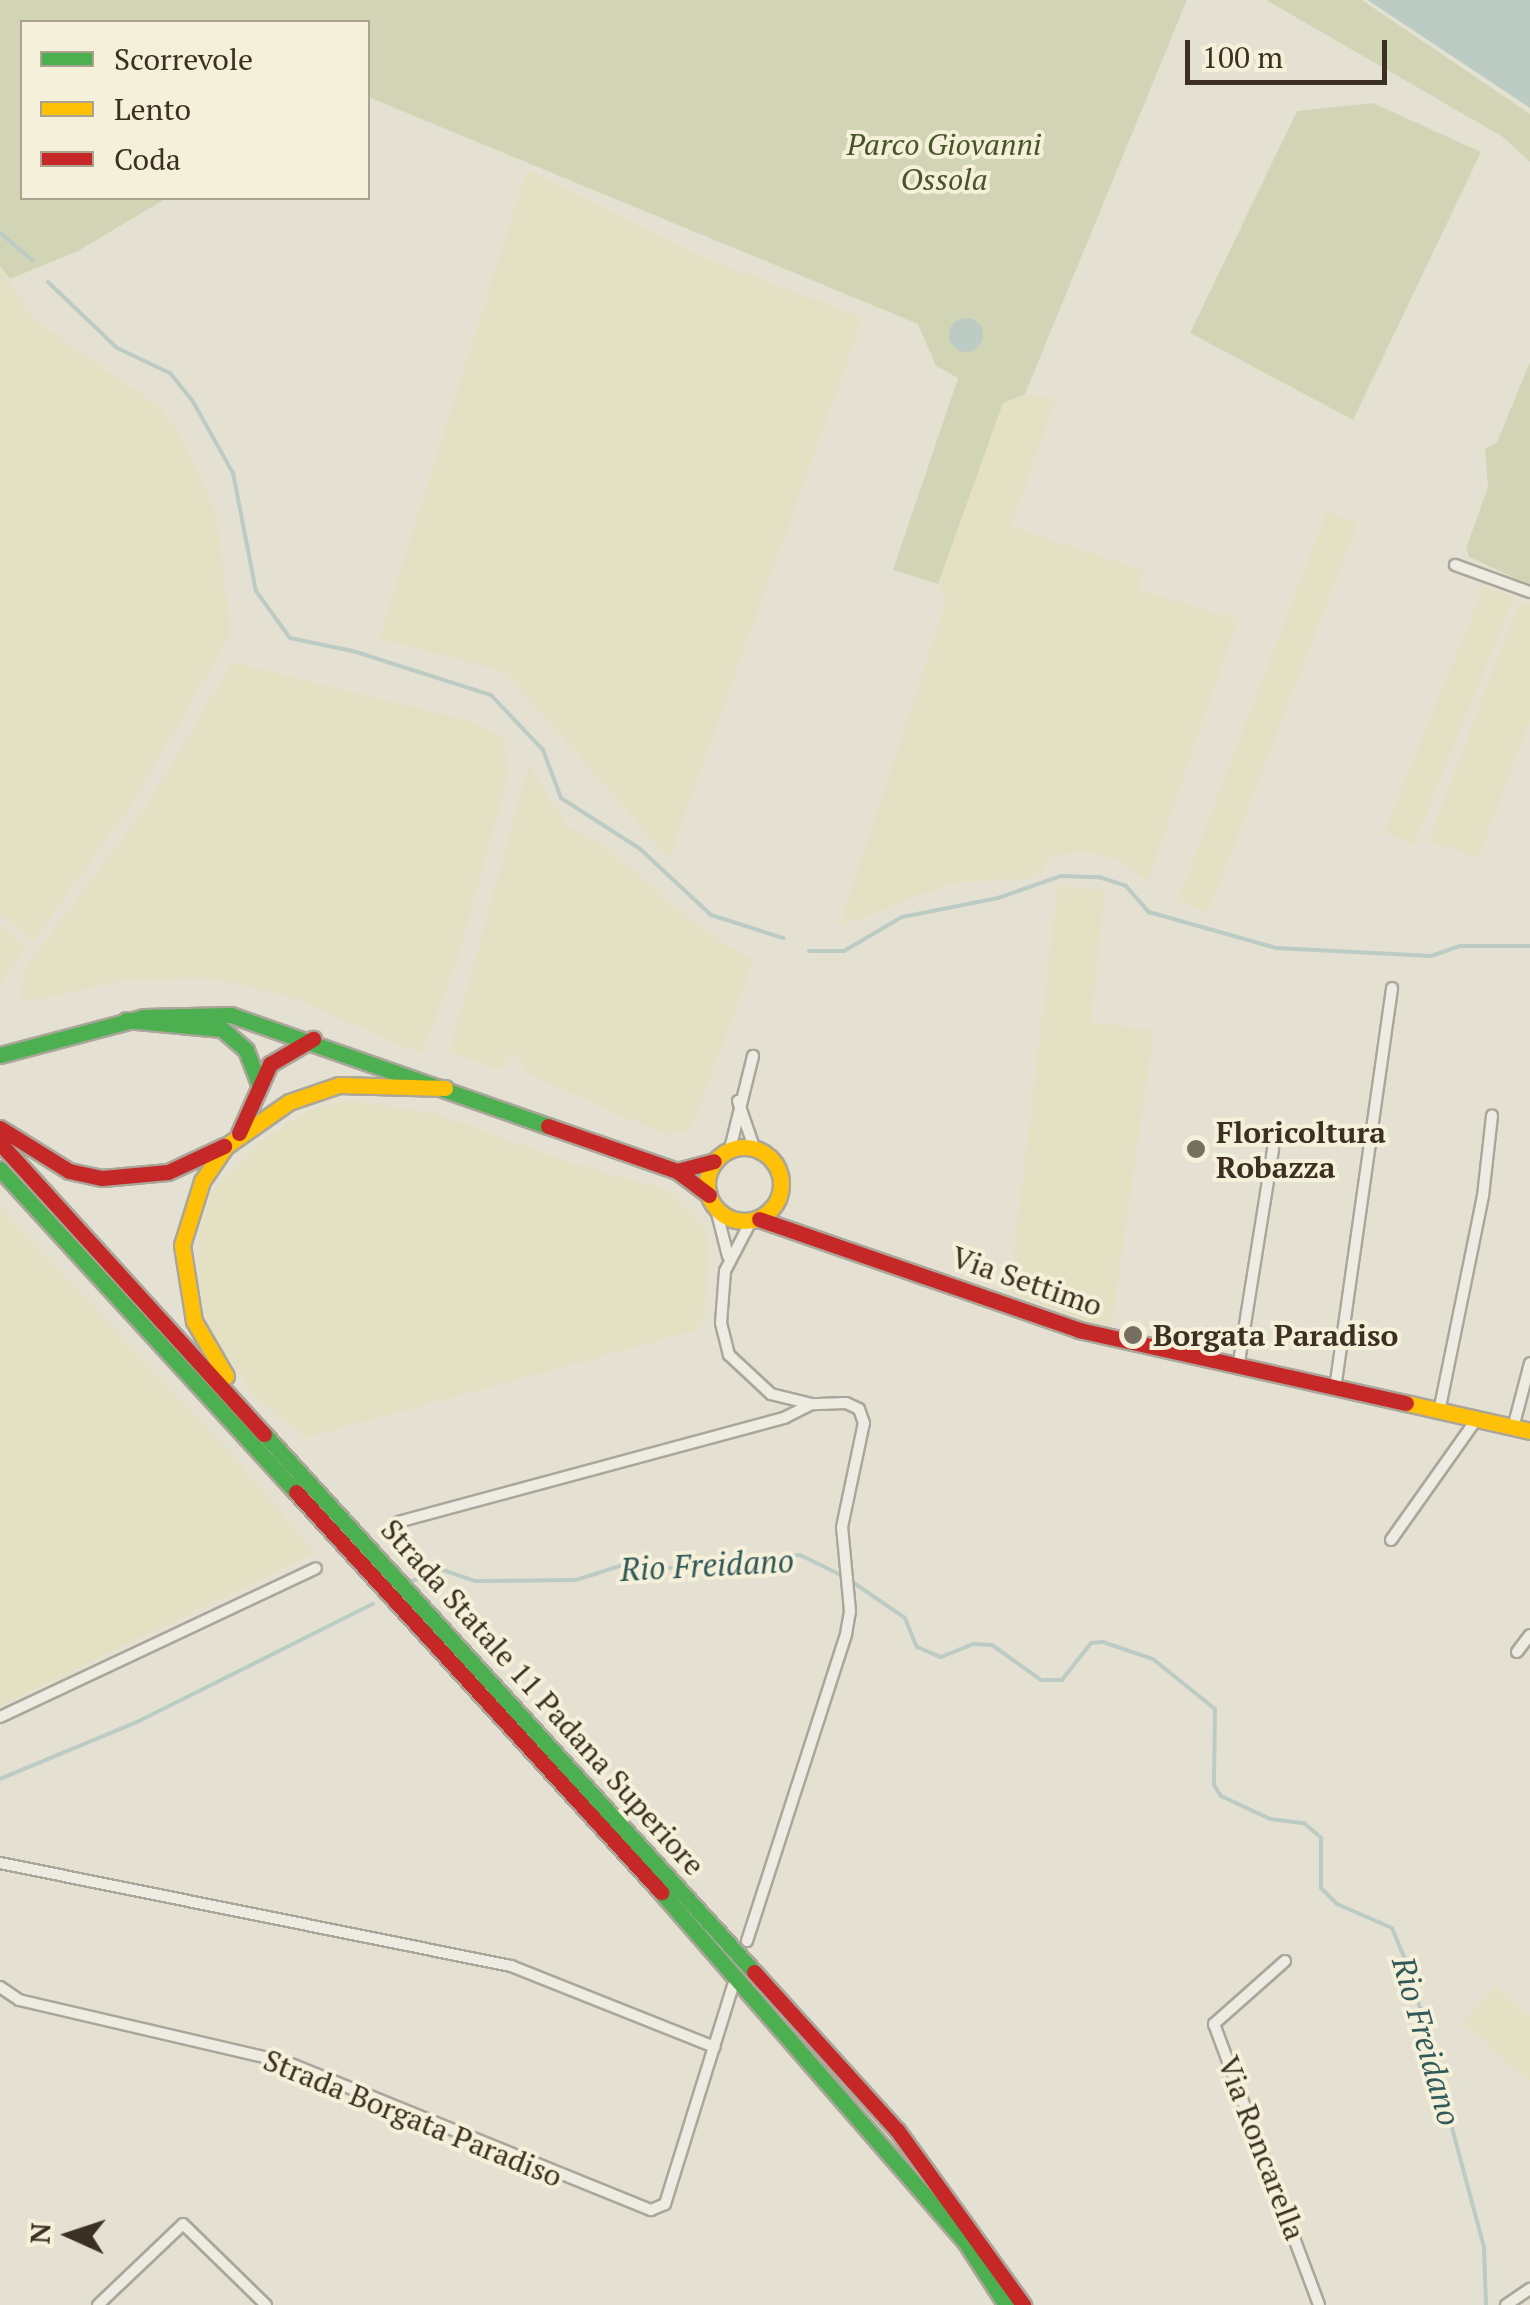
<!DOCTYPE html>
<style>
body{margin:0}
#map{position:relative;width:1530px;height:2305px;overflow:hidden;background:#e5e1d2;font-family:"PT Serif",serif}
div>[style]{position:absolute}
.farmland>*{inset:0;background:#e4e0c3;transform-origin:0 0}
.green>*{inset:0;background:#d2d5b5}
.water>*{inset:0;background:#bccbc3}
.round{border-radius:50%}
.stream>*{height:4px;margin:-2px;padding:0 2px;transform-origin:2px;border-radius:2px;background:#bccbc3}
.roads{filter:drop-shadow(2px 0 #aba69a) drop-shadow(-2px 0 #aba69a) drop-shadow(0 2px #aba69a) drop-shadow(0 -2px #aba69a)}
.street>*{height:10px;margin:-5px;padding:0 5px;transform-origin:5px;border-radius:5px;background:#eeebe3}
.fast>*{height:15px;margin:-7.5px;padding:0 7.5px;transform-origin:7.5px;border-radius:7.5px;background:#4caf50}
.slow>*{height:15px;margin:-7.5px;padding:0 7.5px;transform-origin:7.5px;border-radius:7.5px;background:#ffc107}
.slow>.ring{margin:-7.5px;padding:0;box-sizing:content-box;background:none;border:15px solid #ffc107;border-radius:50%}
.jam>*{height:15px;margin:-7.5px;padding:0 7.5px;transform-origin:7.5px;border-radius:7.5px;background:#c62828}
.dots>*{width:28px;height:28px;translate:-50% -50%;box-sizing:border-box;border:5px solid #f5f0d9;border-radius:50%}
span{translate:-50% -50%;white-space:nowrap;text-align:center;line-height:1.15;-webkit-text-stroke:8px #f5f0d9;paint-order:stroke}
.park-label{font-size:30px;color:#475629;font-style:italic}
.poi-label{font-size:30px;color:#3b3021;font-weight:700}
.left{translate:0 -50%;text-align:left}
.street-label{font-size:30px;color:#3b3021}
.water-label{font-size:32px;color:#31595a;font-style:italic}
.legend{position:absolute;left:20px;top:20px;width:350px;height:180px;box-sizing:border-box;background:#f5f0d9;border:2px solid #aba38f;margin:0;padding:12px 18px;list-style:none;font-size:30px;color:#3b3021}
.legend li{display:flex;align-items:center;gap:20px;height:50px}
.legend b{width:50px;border:2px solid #aba38f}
.north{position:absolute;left:20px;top:2185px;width:100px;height:100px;-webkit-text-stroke:8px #f5f0d9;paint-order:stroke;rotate:273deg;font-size:28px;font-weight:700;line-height:40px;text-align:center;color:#3b3021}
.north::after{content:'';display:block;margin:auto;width:35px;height:45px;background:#3b3021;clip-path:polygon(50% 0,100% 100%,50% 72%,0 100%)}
.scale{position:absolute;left:1185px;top:40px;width:202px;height:45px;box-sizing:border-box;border:5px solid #3b3021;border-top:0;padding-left:12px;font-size:30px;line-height:35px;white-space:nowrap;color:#3b3021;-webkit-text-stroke:8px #f5f0d9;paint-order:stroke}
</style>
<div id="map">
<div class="farmland">
<i style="clip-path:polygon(527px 169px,700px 256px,863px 318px,669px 859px,505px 672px,379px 638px)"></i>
<i style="clip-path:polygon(0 266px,35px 321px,158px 405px,177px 428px,216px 513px,231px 634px,132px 804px,34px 940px,0 914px)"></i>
<i style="clip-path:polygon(1025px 394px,1056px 399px,1011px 526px,1144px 570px,1138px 590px,1238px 619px,1148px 882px,1119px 859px,1083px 851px,1051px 856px,1036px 878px,951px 883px,839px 927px,940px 620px,945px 602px,938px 584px,1003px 402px)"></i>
<i style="left:1327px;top:511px;width:33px;height:417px;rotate:21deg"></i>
<i style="left:1484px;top:586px;width:32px;height:266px;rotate:22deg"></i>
<i style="clip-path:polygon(1519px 601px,1530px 605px,1530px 720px,1478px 859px,1429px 840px)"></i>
<i style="clip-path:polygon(232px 662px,478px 723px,505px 740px,508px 777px,460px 952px,422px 1054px,290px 997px,214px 979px,127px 980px,27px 1002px,19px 994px,27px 965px,147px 805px)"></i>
<i style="clip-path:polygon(529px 765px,568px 827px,605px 847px,704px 931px,754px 960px,693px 1125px,683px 1133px,663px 1134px,530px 1075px,515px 1053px,499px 1069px,449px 1052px)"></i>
<i style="clip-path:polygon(1058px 885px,1105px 890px,1091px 1022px,1154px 1030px,1111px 1331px,1009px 1292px)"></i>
<i style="clip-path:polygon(0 925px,25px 946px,0 985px)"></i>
<i style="clip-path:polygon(347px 1100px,435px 1113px,568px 1162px,669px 1190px,708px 1230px,705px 1319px,694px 1331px,305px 1438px,252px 1394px,209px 1329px,197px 1275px,200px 1231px,211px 1192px,259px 1142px,310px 1110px)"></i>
<i style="clip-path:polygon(0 1206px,249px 1473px,314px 1553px,0 1706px)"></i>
<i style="clip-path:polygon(1495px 1986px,1530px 2016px,1530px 2082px,1463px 2023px)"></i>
</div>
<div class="green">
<i style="clip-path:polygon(0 0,1187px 0,1025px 394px,1003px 403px,938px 584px,893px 570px,958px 378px,936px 366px,918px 324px,368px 97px,368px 22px,22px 22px,22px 198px,167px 198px,78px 251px,10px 279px,0 266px)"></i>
<i style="clip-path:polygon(1266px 0,1362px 0,1530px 114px,1530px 162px,1503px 137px)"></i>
<i style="clip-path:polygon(1373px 103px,1481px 152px,1353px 420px,1190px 333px,1297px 111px)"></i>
<i style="clip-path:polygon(1530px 362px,1530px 585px,1469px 557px,1466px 548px,1488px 487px,1485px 449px,1497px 442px)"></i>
</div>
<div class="water">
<i style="clip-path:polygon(1368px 0,1530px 0,1530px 108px,1369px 1px)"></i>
<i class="round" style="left:949px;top:318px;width:34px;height:34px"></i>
</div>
<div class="stream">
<i style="left:0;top:233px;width:43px;rotate:40.3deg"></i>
<i style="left:48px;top:282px;width:95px;rotate:43.7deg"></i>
<i style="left:117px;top:348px;width:59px;rotate:25.3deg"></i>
<i style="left:170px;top:373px;width:35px;rotate:51deg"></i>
<i style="left:192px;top:400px;width:84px;rotate:60.7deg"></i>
<i style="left:233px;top:473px;width:120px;rotate:79deg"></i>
<i style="left:256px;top:591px;width:58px;rotate:54.1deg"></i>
<i style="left:290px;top:638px;width:64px;rotate:11.7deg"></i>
<i style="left:353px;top:651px;width:145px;rotate:17.7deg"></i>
<i style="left:491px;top:695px;width:76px;rotate:46.6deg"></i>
<i style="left:543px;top:750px;width:51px;rotate:69.4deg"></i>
<i style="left:561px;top:798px;width:93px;rotate:32.7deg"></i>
<i style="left:639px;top:848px;width:98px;rotate:42.9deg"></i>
<i style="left:711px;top:915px;width:76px;rotate:17.7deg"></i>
<i style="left:809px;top:951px;width:35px"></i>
<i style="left:844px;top:951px;width:67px;rotate:-30.4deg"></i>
<i style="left:902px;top:917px;width:98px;rotate:-11.2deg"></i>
<i style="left:998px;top:898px;width:67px;rotate:-19.2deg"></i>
<i style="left:1061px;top:876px;width:38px;rotate:2deg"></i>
<i style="left:1099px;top:877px;width:28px;rotate:18deg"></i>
<i style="left:1126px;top:886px;width:35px;rotate:49deg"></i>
<i style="left:1149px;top:912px;width:132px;rotate:15.8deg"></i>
<i style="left:1276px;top:948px;width:155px;rotate:3deg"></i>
<i style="left:1431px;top:956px;width:31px;rotate:-19deg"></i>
<i style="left:1460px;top:946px;width:70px"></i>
<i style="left:412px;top:1581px;width:33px;rotate:-20deg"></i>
<i style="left:443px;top:1570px;width:34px;rotate:19deg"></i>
<i style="left:475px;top:1581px;width:101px;rotate:-0.6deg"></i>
<i style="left:576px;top:1580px;width:49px;rotate:-17.7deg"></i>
<i style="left:623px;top:1565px;width:96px;rotate:3.6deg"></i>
<i style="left:719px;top:1571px;width:40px;rotate:-18.9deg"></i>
<i style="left:757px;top:1558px;width:43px;rotate:-4deg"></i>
<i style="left:800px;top:1555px;width:48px;rotate:26deg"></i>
<i style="left:851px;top:1581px;width:65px;rotate:34.4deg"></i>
<i style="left:905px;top:1618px;width:31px;rotate:68deg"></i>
<i style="left:917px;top:1647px;width:26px;rotate:23deg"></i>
<i style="left:941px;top:1657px;width:35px;rotate:-22deg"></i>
<i style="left:973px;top:1644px;width:19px;rotate:3deg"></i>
<i style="left:992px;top:1645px;width:60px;rotate:35.5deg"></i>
<i style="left:1041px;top:1680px;width:21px"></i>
<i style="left:1062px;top:1680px;width:47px;rotate:-51.9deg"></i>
<i style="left:1091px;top:1643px;width:12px;rotate:-5deg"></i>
<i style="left:1103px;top:1642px;width:53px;rotate:18.8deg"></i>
<i style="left:1153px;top:1659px;width:80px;rotate:38.9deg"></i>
<i style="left:1215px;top:1709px;width:76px;rotate:90.8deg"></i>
<i style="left:1214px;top:1785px;width:13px;rotate:58deg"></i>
<i style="left:1221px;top:1796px;width:54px;rotate:25.1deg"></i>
<i style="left:1270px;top:1819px;width:34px;rotate:7deg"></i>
<i style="left:1304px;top:1823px;width:23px;rotate:41deg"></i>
<i style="left:1321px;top:1838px;width:50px;rotate:90deg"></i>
<i style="left:1321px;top:1888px;width:23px;rotate:45deg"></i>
<i style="left:1337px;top:1904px;width:60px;rotate:23.6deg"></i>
<i style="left:1392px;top:1928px;width:47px;rotate:67.3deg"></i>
<i style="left:1410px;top:1971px;width:287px;rotate:75deg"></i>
<i style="left:1484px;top:2248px;width:57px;rotate:88deg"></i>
<i style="left:0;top:1779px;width:148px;rotate:-22.6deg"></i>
<i style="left:137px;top:1722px;width:264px;rotate:-26.6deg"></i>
</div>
<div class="roads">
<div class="street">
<i style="left:1455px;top:565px;width:80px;rotate:19.8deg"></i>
<i style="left:738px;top:1101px;width:49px;rotate:70.8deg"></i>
<i style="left:730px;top:1149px;width:96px;rotate:-76.1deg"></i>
<i style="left:716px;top:1209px;width:49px;rotate:75.7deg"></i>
<i style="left:1238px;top:1368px;width:222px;rotate:-80.9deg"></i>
<i style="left:1335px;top:1389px;width:405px;rotate:-81.9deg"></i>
<i style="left:1439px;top:1412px;width:220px;rotate:-78.5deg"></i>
<i style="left:1483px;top:1196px;width:81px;rotate:-83.6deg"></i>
<i style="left:1513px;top:1428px;width:67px;rotate:-75.3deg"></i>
<i style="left:398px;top:1522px;width:400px;rotate:-15.1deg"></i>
<i style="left:784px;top:1418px;width:31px;rotate:-27deg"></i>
<i style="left:1391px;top:1540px;width:147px;rotate:-54.7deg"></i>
<i style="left:1517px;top:1652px;width:21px;rotate:-53deg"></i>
<i style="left:0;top:1717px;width:349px;rotate:-25.2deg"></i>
<i style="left:0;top:1863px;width:521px;rotate:11.4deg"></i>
<i style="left:511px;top:1966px;width:219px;rotate:21.7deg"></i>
<i style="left:747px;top:1941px;width:323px;rotate:-72.1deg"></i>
<i style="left:846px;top:1634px;width:23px;rotate:-80deg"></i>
<i style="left:850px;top:1611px;width:84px;rotate:-95.4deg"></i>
<i style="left:842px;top:1527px;width:106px;rotate:-78.1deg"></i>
<i style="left:864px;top:1423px;width:15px;rotate:-110deg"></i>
<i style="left:859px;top:1409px;width:14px;rotate:-155deg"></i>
<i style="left:846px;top:1403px;width:34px;rotate:178deg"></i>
<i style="left:812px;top:1404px;width:42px;rotate:-166.3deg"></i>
<i style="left:771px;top:1394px;width:57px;rotate:-137.1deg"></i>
<i style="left:729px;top:1355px;width:33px;rotate:-104deg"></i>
<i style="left:721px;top:1323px;width:52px;rotate:-85.6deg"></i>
<i style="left:725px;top:1271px;width:56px;rotate:-62.5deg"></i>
<i style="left:1285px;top:1961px;width:95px;rotate:138.4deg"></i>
<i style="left:1214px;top:2024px;width:300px;rotate:69.5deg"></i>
<i style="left:0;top:1987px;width:23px;rotate:34deg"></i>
<i style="left:19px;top:2000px;width:274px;rotate:13.1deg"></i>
<i style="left:286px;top:2062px;width:394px;rotate:22.1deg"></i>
<i style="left:651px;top:2210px;width:15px;rotate:-23deg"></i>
<i style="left:665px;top:2204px;width:228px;rotate:-72.7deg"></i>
<i style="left:98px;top:2305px;width:117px;rotate:-43.6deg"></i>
<i style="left:183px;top:2224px;width:116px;rotate:44.3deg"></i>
<i style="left:1506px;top:2305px;width:29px;rotate:-34deg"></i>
</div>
<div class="fast">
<i style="left:126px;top:1020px;width:96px;rotate:5.4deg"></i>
<i style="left:222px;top:1029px;width:32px;rotate:41deg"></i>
<i style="left:246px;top:1050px;width:34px;rotate:69deg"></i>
<i style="left:0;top:1055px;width:149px;rotate:-14.8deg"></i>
<i style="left:144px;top:1017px;width:87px;rotate:-1.3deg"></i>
<i style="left:231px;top:1015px;width:336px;rotate:19.3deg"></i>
<i style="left:0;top:1169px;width:438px;rotate:47.5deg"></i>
<i style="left:264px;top:1434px;width:728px;rotate:47.67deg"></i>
<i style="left:661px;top:1892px;width:461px;rotate:49deg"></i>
<i style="left:964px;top:2240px;width:77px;rotate:57.1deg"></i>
</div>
<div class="slow">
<i class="ring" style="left:707px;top:1147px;width:59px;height:59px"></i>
<i style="left:226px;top:1376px;width:64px;rotate:-120.2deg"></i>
<i style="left:194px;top:1321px;width:77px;rotate:-99deg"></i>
<i style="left:182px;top:1245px;width:67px;rotate:-72.6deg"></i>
<i style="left:202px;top:1181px;width:42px;rotate:-55.6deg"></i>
<i style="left:226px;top:1146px;width:77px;rotate:-34.9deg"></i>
<i style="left:289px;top:1102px;width:53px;rotate:-18.8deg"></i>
<i style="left:339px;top:1085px;width:106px;rotate:1.6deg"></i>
<i style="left:1406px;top:1403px;width:127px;rotate:12.7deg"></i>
</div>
<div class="jam">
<i style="left:548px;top:1126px;width:137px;rotate:19.2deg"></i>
<i style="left:677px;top:1171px;width:40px;rotate:37deg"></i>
<i style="left:0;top:1128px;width:81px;rotate:31.9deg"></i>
<i style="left:69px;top:1171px;width:34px;rotate:12deg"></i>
<i style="left:102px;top:1178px;width:66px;rotate:-5.2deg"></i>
<i style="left:168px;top:1172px;width:62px;rotate:-24.9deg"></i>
<i style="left:239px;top:1133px;width:76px;rotate:-65.8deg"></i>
<i style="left:270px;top:1064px;width:50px;rotate:-30.2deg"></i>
<i style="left:0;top:1143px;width:393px;rotate:47.8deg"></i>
<i style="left:677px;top:1171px;width:38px;rotate:-15deg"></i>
<i style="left:759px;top:1219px;width:339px;rotate:19.1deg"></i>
<i style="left:1079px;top:1330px;width:335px;rotate:12.6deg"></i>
<i style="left:296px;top:1492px;width:542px;rotate:47.62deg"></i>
<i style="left:754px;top:1972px;width:213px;rotate:47.9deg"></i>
<i style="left:897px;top:2130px;width:216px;rotate:54.2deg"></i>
</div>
</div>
<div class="dots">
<i style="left:1196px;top:1149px;background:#766e5f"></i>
<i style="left:1133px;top:1335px;background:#766e5f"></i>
</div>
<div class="park-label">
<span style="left:944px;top:161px">Parco Giovanni<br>Ossola</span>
</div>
<div class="poi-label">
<span class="left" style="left:1216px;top:1149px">Floricoltura<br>Robazza</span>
<span class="left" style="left:1153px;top:1335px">Borgata Paradiso</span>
</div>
<div class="street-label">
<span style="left:1027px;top:1281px;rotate:19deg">Via Settimo</span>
<span style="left:543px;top:1697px;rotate:48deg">Strada Statale 11 Padana Superiore</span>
<span style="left:413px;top:2118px;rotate:22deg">Strada Borgata Paradiso</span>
<span style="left:1262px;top:2148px;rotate:69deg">Via Roncarella</span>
</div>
<div class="water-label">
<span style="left:707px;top:1565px;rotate:-3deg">Rio Freidano</span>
<span style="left:1427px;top:2041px;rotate:74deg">Rio Freidano</span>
</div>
<ul class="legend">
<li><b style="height:12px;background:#4caf50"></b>Scorrevole</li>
<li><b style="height:12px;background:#ffc107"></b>Lento</li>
<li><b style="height:12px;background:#c62828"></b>Coda</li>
</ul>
<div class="north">N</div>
<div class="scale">100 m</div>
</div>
